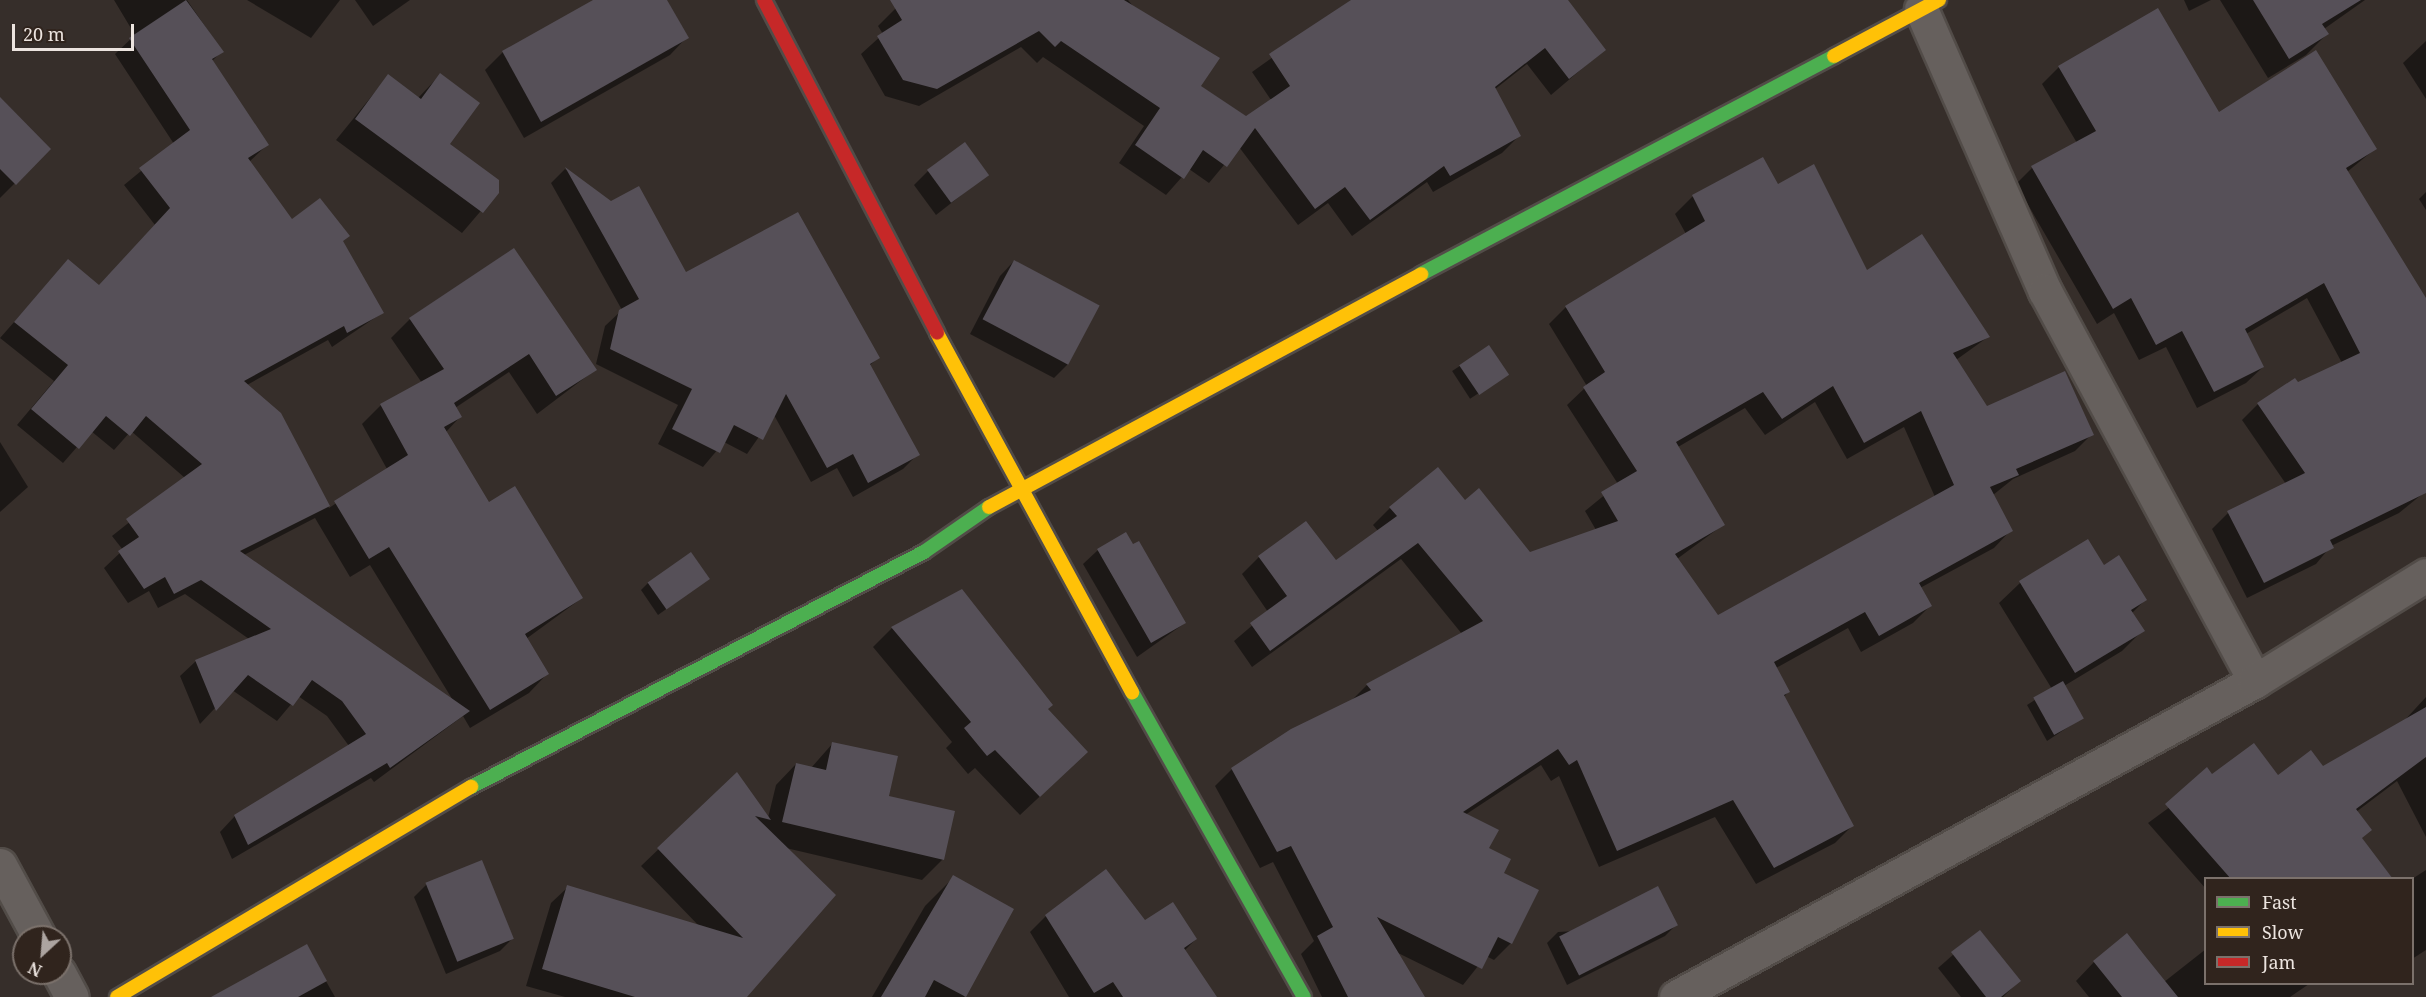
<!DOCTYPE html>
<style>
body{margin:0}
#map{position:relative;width:2426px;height:997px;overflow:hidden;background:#362e2a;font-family:"Noto Serif",serif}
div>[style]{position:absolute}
.shadow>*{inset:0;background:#0007;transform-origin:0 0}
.building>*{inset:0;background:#565058;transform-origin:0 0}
.roads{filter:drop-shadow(2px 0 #524c48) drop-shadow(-2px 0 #524c48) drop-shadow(0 2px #524c48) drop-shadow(0 -2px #524c48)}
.street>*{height:33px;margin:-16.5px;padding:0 16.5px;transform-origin:16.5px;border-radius:16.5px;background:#66605d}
.fast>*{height:14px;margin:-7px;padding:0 7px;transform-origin:7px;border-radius:7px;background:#4caf50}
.slow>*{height:14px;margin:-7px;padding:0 7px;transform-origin:7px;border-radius:7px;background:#ffc107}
.jam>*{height:14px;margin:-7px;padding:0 7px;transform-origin:7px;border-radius:7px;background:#c62828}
span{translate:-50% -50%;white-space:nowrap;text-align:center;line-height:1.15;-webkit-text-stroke:4.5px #30241d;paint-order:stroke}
.legend{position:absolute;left:2204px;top:877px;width:210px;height:108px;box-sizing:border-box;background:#30241d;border:2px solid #7b716b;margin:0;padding:8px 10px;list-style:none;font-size:18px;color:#ece4df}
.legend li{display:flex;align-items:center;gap:12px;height:30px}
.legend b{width:30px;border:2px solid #7b716b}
.north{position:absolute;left:12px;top:925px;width:60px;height:60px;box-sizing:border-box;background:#30241d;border:2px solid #7b716b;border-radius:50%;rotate:206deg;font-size:16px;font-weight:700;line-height:24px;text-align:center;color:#ece4df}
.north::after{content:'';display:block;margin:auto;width:21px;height:27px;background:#aca4a0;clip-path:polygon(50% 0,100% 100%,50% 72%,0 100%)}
.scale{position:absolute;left:12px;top:24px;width:122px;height:27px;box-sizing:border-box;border:3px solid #ece4df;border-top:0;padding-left:8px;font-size:18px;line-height:21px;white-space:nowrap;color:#ece4df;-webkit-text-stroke:4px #30241d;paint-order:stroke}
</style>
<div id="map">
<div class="shadow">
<i style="clip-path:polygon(evenodd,114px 0,187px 0,222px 51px,211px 62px,267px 145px,249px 162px,292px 222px,342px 242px,382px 313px,332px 347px,328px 340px,247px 385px,280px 414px,329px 508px,387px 469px,362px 424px,381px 405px,422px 383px,391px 338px,410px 319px,513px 250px,595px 370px,537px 414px,509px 372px,455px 408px,460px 417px,446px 432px,488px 504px,582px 598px,526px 639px,547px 674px,529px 693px,470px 728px,463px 716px,374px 782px,371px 778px,232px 859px,220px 832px,235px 816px,349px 746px,327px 716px,298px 696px,277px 721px,232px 690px,200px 724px,180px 676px,196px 661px,249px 639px,185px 594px,158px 608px,149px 591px,128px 603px,104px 568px,123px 550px,112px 536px,185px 478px,131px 431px,114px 450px,91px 431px,63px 463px,17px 425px,54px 381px,0 338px,68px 261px,99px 286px,155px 225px,124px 185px,174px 144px,115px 54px,135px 35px,114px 0,315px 518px,350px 577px,370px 565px,454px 702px,244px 555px,315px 518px)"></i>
<i style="clip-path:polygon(247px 0,340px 0,311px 38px)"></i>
<i style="clip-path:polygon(355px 0,410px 0,373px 26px)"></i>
<i style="clip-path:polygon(595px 0,665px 0,687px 37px,670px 55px,524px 138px,485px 70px,503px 52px)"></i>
<i style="clip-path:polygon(896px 0,1128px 0,1199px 86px,1246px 118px,1271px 100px,1252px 72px,1353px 0,1566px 0,1604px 50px,1551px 95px,1527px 64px,1494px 90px,1520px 135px,1502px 153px,1433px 192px,1427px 182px,1352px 236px,1328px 203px,1298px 225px,1239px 147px,1209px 183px,1189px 169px,1166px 195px,1119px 163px,1144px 126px,1043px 57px,1037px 63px,1021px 47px,919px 106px,885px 96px,861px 54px,883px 34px,878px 26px,895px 9px)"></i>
<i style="clip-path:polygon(2184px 0,2211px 0,2189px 11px)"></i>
<i style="clip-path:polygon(2220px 0,2365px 0,2324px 29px,2327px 34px,2306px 55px,2268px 78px)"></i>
<i style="clip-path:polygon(2157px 10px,2219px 114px,2375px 149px,2347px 172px,2426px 301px,2426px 491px,2399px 513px,2331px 546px,2316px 564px,2247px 598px,2212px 529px,2228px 513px,2286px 484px,2242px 420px,2258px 404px,2342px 363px,2307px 298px,2246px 334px,2263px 367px,2246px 383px,2197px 408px,2166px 347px,2139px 360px,2114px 313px,2097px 324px,2016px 184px,2032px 168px,2077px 143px,2042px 84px,2059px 67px)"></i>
<i style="clip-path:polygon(2426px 41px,2426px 99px,2403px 63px)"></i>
<i style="clip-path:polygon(440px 75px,448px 144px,497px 192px,462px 233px,336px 140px,388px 76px,418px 98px)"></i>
<i style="clip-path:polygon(0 99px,49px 149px,0 198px)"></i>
<i style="clip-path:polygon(evenodd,1763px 159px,1777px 186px,1867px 272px,1988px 337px,1956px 360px,1986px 408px,2092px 434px,2075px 451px,2013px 479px,1993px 495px,2011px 530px,1994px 548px,1920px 588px,1930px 606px,1913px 623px,1861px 652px,1848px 628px,1776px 668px,1788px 692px,1784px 697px,1852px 826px,1835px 843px,1756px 884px,1715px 817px,1599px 867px,1559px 776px,1551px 781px,1541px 765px,1465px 815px,1502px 873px,1511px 943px,1494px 960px,1486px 956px,1463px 985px,1396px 952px,1423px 997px,1322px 997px,1301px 954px,1314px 941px,1273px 862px,1260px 868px,1215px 786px,1232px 769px,1350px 702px,1367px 685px,1462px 634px,1401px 559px,1252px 667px,1234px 641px,1268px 612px,1242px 574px,1259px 557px,1335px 562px,1378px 531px,1373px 525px,1390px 508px,1464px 503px,1530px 554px,1596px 530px,1585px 511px,1618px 484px,1567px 405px,1587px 386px,1549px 324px,1566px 307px,1686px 234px,1675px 214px,1692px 197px,1763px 159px,1815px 402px,1847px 459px,1904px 427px,1935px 497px,1717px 617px,1677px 559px,1723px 525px,1678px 447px,1745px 408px,1765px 435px,1815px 402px)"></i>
<i style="clip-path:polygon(565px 169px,611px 203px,686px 274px,878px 358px,869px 366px,918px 454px,903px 469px,853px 497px,837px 468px,811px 482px,774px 415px,747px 454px,724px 442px,703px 467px,658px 444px,678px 405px,596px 364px,605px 326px,622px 310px,551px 183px)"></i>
<i style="clip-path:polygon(928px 171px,987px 175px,936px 215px,914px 185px)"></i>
<i style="clip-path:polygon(2426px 192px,2426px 210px,2419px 199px)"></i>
<i style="clip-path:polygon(1014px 261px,1098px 305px,1068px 364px,1054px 378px,970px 334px,1000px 276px)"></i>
<i style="left:1489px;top:347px;width:33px;height:44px;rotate:57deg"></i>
<i style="clip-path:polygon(0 442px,28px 487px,0 512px)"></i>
<i style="clip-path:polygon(1098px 550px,1185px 623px,1137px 657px,1083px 564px)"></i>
<i style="clip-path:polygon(2103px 567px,2145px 600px,2132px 613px,2143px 630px,2122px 651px,2064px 686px,2082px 718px,2047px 741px,2027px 705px,2052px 689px,1999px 603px,2020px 583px)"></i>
<i style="clip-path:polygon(708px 579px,658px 615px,641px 590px,648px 583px)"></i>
<i style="clip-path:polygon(961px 591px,1047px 709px,1067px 771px,1020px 815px,975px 768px,968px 774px,946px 748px,952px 742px,873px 647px,892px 628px)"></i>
<i style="clip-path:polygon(2426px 697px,2426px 837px,2397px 781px,2356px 812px,2361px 839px,2392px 878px,2206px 878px,2206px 889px,2148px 823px,2212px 776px,2278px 777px,2323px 768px,2403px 722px)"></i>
<i style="clip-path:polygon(833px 743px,943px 859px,922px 880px,786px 848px,745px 997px,565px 997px,526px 986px,551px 903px,568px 887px,700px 927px,641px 866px,737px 774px,768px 818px,776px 785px,796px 764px,811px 768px)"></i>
<i style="clip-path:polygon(481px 862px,513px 938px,500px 951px,446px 974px,414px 897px,427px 884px)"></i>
<i style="clip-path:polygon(2426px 870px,2426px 950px,2412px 959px,2412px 879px)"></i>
<i style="clip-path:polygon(954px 877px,1012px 910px,964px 997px,872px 997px,925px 906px)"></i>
<i style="clip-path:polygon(1046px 916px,1145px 922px,1196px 939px,1184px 951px,1215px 997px,1069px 997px,1030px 932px)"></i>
<i style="clip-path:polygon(1676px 925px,1665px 936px,1567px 985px,1547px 943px,1558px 932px)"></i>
<i style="clip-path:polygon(1979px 932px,2019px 981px,2003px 997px,1961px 997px,1938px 968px)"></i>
<i style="clip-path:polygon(306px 946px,335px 997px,214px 997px)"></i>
<i style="clip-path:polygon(2206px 949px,2206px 984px,2309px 984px,2290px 997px,2089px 997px,2076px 981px,2094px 962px,2164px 982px)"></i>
</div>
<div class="building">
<i style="clip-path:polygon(186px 0,224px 52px,212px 59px,269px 145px,248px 158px,292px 219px,320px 198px,350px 236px,343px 241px,384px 313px,347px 333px,344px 326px,244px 381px,281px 413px,330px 506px,240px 551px,470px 711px,390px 768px,387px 763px,248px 845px,234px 815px,366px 734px,342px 701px,312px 680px,293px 706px,248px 675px,216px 711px,195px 660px,271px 629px,201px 580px,174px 594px,165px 577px,144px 589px,118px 551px,139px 537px,126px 519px,202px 464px,146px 416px,130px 436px,106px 416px,79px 449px,31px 409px,68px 365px,14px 322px,68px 259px,99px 285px,170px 208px,139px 168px,190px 130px,129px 38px)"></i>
<i style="clip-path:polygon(593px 0,667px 0,689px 38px,541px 122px,502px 51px)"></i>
<i style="clip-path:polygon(890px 0,1124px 0,1220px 58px,1201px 86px,1246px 116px,1290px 86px,1269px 54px,1351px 0,1568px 0,1606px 50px,1569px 79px,1545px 48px,1495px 87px,1521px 136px,1450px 176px,1444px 166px,1370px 220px,1345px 187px,1315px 209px,1255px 128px,1227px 167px,1203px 150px,1184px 179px,1135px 145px,1160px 108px,1061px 41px,1055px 47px,1039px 31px,937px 89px,903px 80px,877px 36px,902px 20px)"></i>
<i style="clip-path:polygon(2253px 0,2361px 0,2322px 24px,2329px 34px,2289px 59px)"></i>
<i style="clip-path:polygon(2158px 8px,2219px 112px,2316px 50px,2377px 149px,2346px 168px,2426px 298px,2426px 493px,2330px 540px,2334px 548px,2264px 583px,2227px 511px,2305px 473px,2257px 403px,2295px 378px,2298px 382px,2360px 353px,2324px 283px,2245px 329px,2264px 367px,2214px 392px,2182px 331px,2156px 345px,2131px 298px,2113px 309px,2031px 166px,2096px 131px,2058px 66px)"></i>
<i style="clip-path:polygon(440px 73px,480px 103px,450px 144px,499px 180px,499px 193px,483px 213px,355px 119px,388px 74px,421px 99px)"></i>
<i style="clip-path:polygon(0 97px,51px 149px,16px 185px,0 169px)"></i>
<i style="left:965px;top:142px;width:41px;height:47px;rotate:54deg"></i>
<i style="clip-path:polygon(evenodd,1763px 157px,1778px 184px,1814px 164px,1867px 270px,1922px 234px,1990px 337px,1953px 353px,1987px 406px,2065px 371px,2094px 435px,2016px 469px,2019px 475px,1990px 487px,2013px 531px,1919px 583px,1932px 606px,1879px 636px,1865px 612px,1774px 662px,1790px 692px,1784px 695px,1854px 826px,1774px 868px,1733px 800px,1617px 851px,1577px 760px,1569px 765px,1558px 749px,1463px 812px,1499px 830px,1489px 848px,1511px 859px,1504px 873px,1539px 890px,1512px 944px,1498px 937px,1482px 969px,1377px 917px,1425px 997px,1348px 997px,1317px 936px,1333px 927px,1291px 846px,1277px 852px,1231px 768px,1291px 729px,1371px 690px,1366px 684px,1483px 621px,1418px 543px,1270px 651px,1250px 623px,1287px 596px,1258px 556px,1306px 521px,1336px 560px,1397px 516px,1389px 507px,1438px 467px,1465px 500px,1479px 488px,1530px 552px,1618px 521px,1601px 492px,1637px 471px,1583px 387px,1605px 372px,1565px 306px,1705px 221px,1692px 195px,1763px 157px,1833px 386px,1864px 443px,1921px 411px,1954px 485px,1718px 615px,1675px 554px,1725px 525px,1676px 442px,1763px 392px,1782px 419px,1833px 386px)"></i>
<i style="clip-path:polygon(565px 167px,611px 201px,639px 186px,686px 272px,798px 212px,880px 358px,870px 364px,920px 455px,868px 483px,853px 454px,827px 468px,786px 394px,763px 440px,734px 425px,720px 453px,672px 429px,692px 389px,610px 349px,619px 310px,639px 299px)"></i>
<i style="clip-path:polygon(514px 248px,597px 370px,556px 396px,529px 354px,454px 403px,462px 417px,444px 427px,489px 502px,515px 486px,583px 598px,525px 634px,549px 674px,490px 710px,389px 547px,369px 559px,334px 501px,408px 455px,380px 404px,444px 369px,409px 318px)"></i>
<i style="left:1014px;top:260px;width:97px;height:67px;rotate:28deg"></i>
<i style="left:1489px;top:345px;width:36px;height:36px;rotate:56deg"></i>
<i style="clip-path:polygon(1126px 532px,1133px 544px,1139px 541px,1186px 623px,1151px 643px,1097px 549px)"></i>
<i style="clip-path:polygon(2088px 539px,2104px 565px,2119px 555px,2147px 600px,2131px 610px,2145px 631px,2075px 673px,2019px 581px)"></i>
<i style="left:691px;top:552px;width:33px;height:53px;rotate:55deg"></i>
<i style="clip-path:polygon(962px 589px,1053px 705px,1048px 709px,1088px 752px,1040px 797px,995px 750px,987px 756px,964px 728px,971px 722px,891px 627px)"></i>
<i style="left:2063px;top:681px;width:43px;height:34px;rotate:61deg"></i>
<i style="clip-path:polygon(2426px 707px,2426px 757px,2356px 809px,2372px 830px,2362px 838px,2393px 879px,2231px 879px,2165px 804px,2207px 767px,2212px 774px,2254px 743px,2278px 775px,2311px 750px,2323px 766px)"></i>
<i style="clip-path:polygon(832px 742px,898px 756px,889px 796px,955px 811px,944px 860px,782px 822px,796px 763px,826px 770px)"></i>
<i style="clip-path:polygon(737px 772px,771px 820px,755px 816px,836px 895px,747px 997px,635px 997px,542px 969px,567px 885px,743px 938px,657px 848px)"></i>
<i style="left:482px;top:860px;width:85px;height:61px;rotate:68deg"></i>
<i style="clip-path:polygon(1106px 869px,1145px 920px,1173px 902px,1197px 939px,1184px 948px,1217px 997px,1123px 997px,1113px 982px,1094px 993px,1045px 915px)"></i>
<i style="clip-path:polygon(953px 875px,1014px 909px,966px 997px,934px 980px,925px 997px,881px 997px)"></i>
<i style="left:1658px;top:886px;width:44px;height:111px;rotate:63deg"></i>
<i style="clip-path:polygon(1980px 930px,2021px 981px,2001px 997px,1986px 997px,1951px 952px)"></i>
<i style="clip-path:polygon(2127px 933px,2145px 956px,2178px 997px,2122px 997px,2093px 961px)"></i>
<i style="clip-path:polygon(307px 944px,327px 981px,298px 997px,211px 997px)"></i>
</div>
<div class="roads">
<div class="street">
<i style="left:1921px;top:9px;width:308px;rotate:66.3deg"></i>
<i style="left:2045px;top:291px;width:443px;rotate:61.7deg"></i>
<i style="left:0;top:865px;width:82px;rotate:61.6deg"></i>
<i style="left:59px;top:973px;width:27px;rotate:62deg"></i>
<i style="left:1676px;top:997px;width:660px;rotate:-28.62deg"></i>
<i style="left:2255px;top:681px;width:201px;rotate:-31.8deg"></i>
</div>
<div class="fast">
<i style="left:1421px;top:274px;width:467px;rotate:-27.8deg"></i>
<i style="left:1132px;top:692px;width:350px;rotate:60.6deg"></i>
<i style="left:471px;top:787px;width:510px;rotate:-27.42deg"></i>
<i style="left:924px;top:552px;width:79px;rotate:-34.7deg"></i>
</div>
<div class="slow">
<i style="left:1834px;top:56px;width:119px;rotate:-28.1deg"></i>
<i style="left:937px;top:333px;width:409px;rotate:61.5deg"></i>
<i style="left:989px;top:507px;width:491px;rotate:-28.3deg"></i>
<i style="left:117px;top:997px;width:412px;rotate:-30.7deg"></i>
</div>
<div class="jam">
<i style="left:764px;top:0;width:375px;rotate:62.5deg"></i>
</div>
</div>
<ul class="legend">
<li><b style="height:8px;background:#4caf50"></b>Fast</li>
<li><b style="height:8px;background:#ffc107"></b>Slow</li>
<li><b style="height:8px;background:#c62828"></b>Jam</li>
</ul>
<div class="north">N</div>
<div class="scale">20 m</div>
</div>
